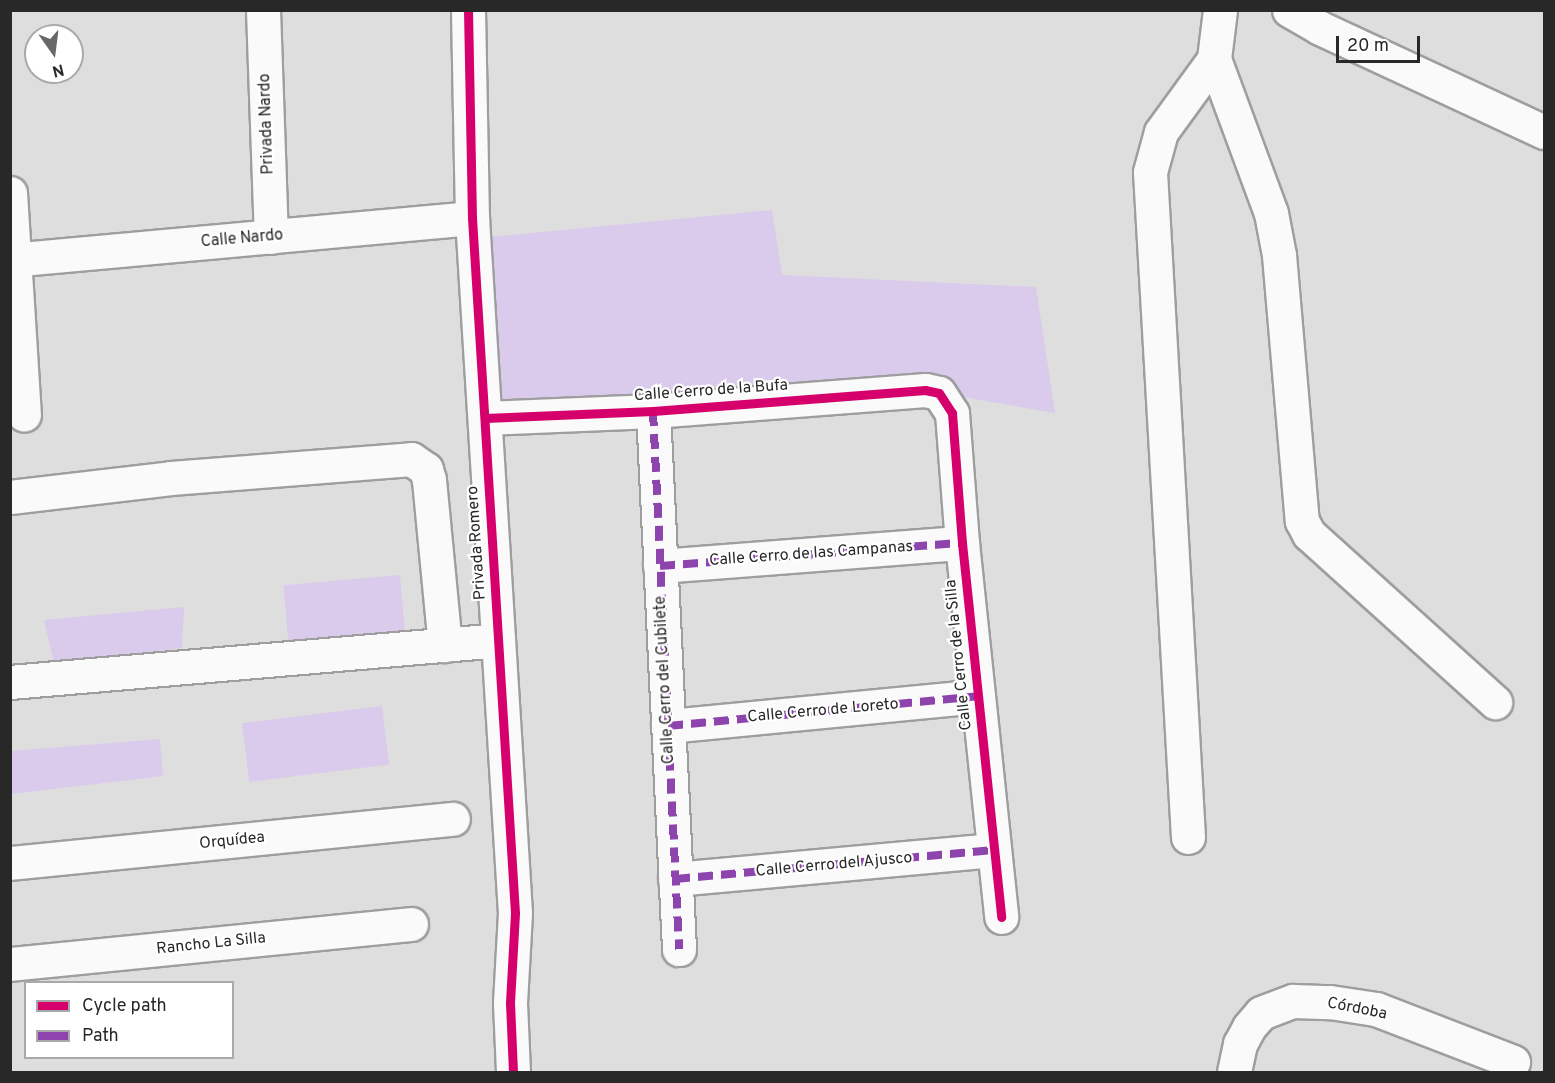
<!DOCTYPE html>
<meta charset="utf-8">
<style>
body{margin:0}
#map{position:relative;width:1555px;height:1083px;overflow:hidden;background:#dfdedf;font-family:Overpass,sans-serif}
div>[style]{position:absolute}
.green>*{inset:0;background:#dacaeb;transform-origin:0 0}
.roads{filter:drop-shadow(2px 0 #9f9e9f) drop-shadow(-2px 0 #9f9e9f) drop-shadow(0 2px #9f9e9f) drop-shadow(0 -2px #9f9e9f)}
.minor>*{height:33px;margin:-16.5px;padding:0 16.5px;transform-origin:16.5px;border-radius:16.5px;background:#fafafa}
.quiet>*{height:8px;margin-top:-4px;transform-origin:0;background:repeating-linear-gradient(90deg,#8e44ad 0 15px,transparent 0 23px)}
.cycleway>*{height:9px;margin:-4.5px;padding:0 4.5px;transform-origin:4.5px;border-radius:4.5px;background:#d6006c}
span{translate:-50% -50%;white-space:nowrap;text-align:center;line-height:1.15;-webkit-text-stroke:4.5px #fff;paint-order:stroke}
.street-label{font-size:16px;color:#282829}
.frame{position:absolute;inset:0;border:12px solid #282829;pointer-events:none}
.legend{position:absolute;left:24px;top:981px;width:210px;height:78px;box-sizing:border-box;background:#fff;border:2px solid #a9a9a9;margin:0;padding:8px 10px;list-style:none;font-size:18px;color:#282829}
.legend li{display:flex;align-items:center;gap:12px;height:30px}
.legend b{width:30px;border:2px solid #a9a9a9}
.north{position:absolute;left:24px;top:24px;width:60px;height:60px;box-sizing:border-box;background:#fff;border:2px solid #a9a9a9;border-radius:50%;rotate:166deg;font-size:16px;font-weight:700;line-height:24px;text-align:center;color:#282829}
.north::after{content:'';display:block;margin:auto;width:21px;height:27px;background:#686869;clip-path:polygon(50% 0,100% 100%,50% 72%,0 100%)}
.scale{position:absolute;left:1336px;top:36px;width:84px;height:27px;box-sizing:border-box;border:3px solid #282829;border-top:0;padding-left:8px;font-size:18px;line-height:21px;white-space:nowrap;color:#282829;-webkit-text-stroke:4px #fff;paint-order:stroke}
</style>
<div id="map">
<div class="green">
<i style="clip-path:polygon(772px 210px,782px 275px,1036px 287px,1055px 413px,939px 393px,485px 418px,489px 237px)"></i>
<i style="left:400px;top:575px;width:73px;height:117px;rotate:85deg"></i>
<i style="clip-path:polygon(184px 607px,182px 648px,54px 663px,44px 620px)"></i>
<i style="left:382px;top:706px;width:59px;height:141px;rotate:83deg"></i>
<i style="clip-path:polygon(160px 739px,163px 776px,11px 794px,11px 751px)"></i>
</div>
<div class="roads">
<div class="minor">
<i style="left:263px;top:10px;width:227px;rotate:88deg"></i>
<i style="left:468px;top:10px;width:208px;rotate:88.9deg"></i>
<i style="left:472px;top:218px;width:696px;rotate:86.46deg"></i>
<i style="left:515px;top:913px;width:90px;rotate:93.2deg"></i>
<i style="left:510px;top:1003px;width:69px;rotate:87.5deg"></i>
<i style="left:1220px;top:10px;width:49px;rotate:97deg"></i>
<i style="left:1214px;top:59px;width:164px;rotate:69.7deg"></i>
<i style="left:1271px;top:213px;width:43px;rotate:79.2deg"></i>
<i style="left:1279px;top:255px;width:267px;rotate:85.1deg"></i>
<i style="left:1302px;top:521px;width:15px;rotate:62deg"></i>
<i style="left:1309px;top:534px;width:251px;rotate:42.1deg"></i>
<i style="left:1289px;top:10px;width:36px;rotate:30deg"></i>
<i style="left:1320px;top:28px;width:247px;rotate:24.9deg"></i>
<i style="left:10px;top:193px;width:222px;rotate:86.4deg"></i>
<i style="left:10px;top:260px;width:464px;rotate:-5.2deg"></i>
<i style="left:653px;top:411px;width:539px;rotate:87.23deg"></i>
<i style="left:485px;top:418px;width:168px;rotate:-2.4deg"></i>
<i style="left:653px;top:411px;width:273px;rotate:-4.4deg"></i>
<i style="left:925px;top:390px;width:14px;rotate:12deg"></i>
<i style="left:939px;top:393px;width:24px;rotate:57deg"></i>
<i style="left:952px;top:413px;width:130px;rotate:85.6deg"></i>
<i style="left:962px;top:543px;width:376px;rotate:84deg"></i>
<i style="left:10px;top:497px;width:162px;rotate:-6.7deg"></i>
<i style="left:171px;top:478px;width:241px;rotate:-4.5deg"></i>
<i style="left:411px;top:459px;width:18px;rotate:34deg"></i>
<i style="left:426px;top:469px;width:11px;rotate:75deg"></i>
<i style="left:429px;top:480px;width:166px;rotate:84.5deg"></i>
<i style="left:660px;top:566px;width:303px;rotate:-4.4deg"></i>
<i style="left:10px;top:682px;width:490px;rotate:-4.9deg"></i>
<i style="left:668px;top:726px;width:311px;rotate:-5.5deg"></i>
<i style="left:1188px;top:837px;width:666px;rotate:-93.27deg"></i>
<i style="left:1150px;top:172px;width:41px;rotate:-74.6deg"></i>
<i style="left:1161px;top:132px;width:90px;rotate:-54deg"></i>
<i style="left:10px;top:863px;width:445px;rotate:-5.7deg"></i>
<i style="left:675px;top:879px;width:320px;rotate:-5.2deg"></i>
<i style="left:10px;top:964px;width:403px;rotate:-5.7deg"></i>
<i style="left:1234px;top:1072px;width:29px;rotate:-78deg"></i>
<i style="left:1240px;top:1044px;width:19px;rotate:-62deg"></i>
<i style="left:1249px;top:1027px;width:18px;rotate:-49deg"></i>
<i style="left:1261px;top:1013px;width:34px;rotate:-21deg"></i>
<i style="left:1293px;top:1001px;width:37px;rotate:2deg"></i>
<i style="left:1330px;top:1002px;width:47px;rotate:8.7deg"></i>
<i style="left:1376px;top:1009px;width:147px;rotate:21.1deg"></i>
</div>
</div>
<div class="quiet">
<i style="left:653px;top:411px;width:539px;rotate:87.23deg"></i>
<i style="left:660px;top:566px;width:303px;rotate:-4.4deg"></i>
<i style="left:668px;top:726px;width:311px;rotate:-5.5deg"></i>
<i style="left:675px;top:879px;width:320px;rotate:-5.2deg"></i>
</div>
<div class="cycleway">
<i style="left:468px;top:10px;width:208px;rotate:88.9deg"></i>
<i style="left:472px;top:218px;width:696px;rotate:86.46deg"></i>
<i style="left:515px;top:913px;width:90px;rotate:93.2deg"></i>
<i style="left:510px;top:1003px;width:69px;rotate:87.5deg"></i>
<i style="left:485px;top:418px;width:168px;rotate:-2.4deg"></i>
<i style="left:653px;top:411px;width:273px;rotate:-4.4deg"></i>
<i style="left:925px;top:390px;width:14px;rotate:12deg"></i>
<i style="left:939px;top:393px;width:24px;rotate:57deg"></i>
<i style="left:952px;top:413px;width:130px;rotate:85.6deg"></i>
<i style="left:962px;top:543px;width:376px;rotate:84deg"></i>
</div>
<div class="street-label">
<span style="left:267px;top:124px;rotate:-92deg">Privada Nardo</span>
<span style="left:242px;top:239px;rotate:-5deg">Calle Nardo</span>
<span style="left:711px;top:391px;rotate:-4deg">Calle Cerro de la Bufa</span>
<span style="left:477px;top:543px;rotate:-94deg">Privada Romero</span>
<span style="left:811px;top:554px;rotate:-4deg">Calle Cerro de las Campanas</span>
<span style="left:959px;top:655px;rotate:-96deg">Calle Cerro de la Silla</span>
<span style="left:665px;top:680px;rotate:-93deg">Calle Cerro del Cubilete</span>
<span style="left:823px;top:711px;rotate:-5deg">Calle Cerro de Loreto</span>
<span style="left:232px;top:841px;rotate:-6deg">Orquídea</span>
<span style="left:834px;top:865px;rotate:-5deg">Calle Cerro del Ajusco</span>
<span style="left:211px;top:944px;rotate:-6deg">Rancho La Silla</span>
<span style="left:1357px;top:1009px;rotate:11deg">Córdoba</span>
</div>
<div class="frame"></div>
<ul class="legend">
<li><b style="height:8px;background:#d6006c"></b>Cycle path</li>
<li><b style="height:8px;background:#8e44ad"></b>Path</li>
</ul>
<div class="north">N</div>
<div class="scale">20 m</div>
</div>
